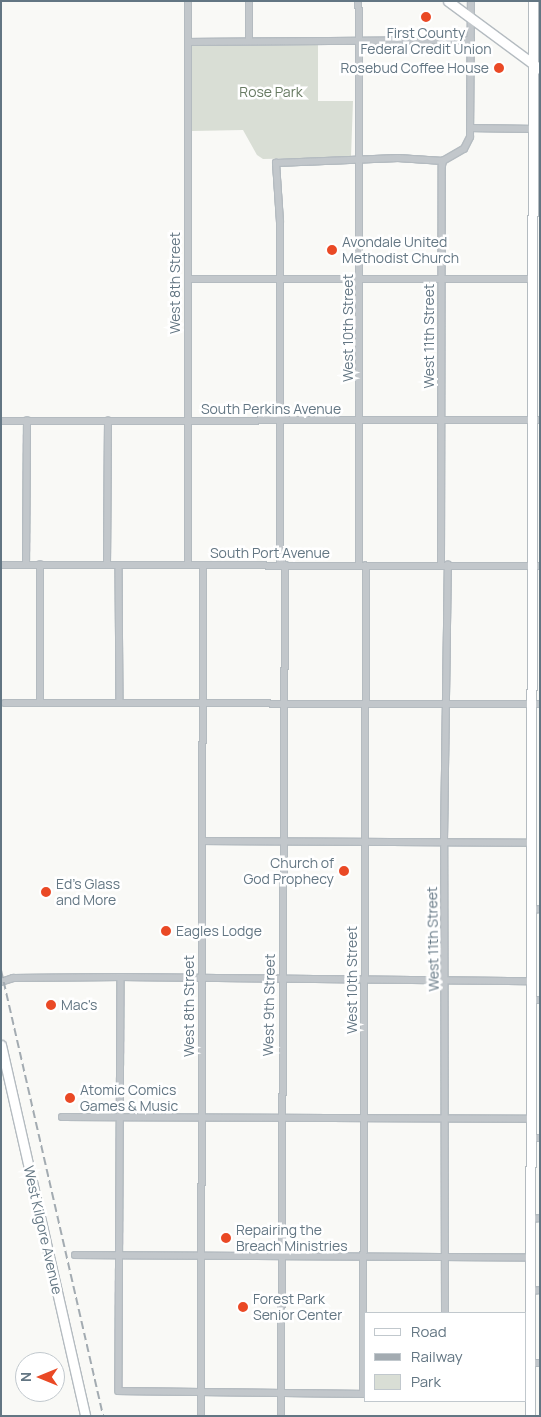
<!DOCTYPE html>
<style>
body{margin:0}
#map{position:relative;width:541px;height:1417px;overflow:hidden;background:#f9f9f6;font-family:Manrope,sans-serif}
div>[style]{position:absolute}
.green>*{inset:0;background:#d9ded5}
.roads{filter:drop-shadow(1px 0 #b4bbc0) drop-shadow(-1px 0 #b4bbc0) drop-shadow(0 1px #b4bbc0) drop-shadow(0 -1px #b4bbc0)}
.street>*{height:5.5px;margin:-2.75px;padding:0 2.75px;transform-origin:2.75px;border-radius:2.75px;background:#c2c7cb}
.secondary>*{height:9px;margin:-4.5px;padding:0 4.5px;transform-origin:4.5px;border-radius:4.5px;background:#fff}
.rail>*{height:2px;margin-top:-1px;transform-origin:0;background:repeating-linear-gradient(90deg,#a3abb1 0 8px,transparent 0 12px)}
.dots>*{width:14px;height:14px;translate:-50% -50%;box-sizing:border-box;border:2px solid #fff;border-radius:50%}
span{translate:-50% -50%;white-space:nowrap;text-align:center;line-height:1.15;-webkit-text-stroke:5px #fff;paint-order:stroke}
.poi-label{font-size:14px;color:#637683}
.right{translate:-100% -50%;text-align:right}
.left{translate:0 -50%;text-align:left}
.park-label{font-size:14px;color:#677a62}
.street-label{font-size:14px;color:#637683}
.frame{position:absolute;inset:0;border:2px solid #637683;pointer-events:none}
.legend{position:absolute;left:364px;top:1312px;width:162px;height:90px;box-sizing:border-box;background:#fff;border:1px solid #c1c8cd;margin:0;padding:6px 9px;list-style:none;font-size:15px;color:#637683}
.legend li{display:flex;align-items:center;gap:10px;height:25px}
.legend b{width:25px;border:1px solid #c1c8cd}
.north{position:absolute;left:15px;top:1352px;width:50px;height:50px;box-sizing:border-box;background:#fff;border:1px solid #c1c8cd;border-radius:50%;rotate:270deg;font-size:14px;font-weight:700;line-height:20px;text-align:center;color:#637683}
.north::after{content:'';display:block;margin:auto;width:18px;height:22px;background:#ea4925;clip-path:polygon(50% 0,100% 100%,50% 72%,0 100%)}
</style>
<div id="map">
<div class="green">
<i style="clip-path:polygon(318px 45px,318px 101px,353px 101px,351px 157px,263px 159px,257px 155px,243px 130px,192px 131px,192px 46px)"></i>
</div>
<div class="roads">
<div class="street">
<i style="left:359px;top:1px;width:564px;rotate:89.9deg"></i>
<i style="left:249px;top:41px;width:40px;rotate:-90deg"></i>
<i style="left:188px;top:42px;width:283px;rotate:-0.4deg"></i>
<i style="left:471px;top:128px;width:63px;rotate:0.9deg"></i>
<i style="left:188px;top:279px;width:345px"></i>
<i style="left:1px;top:421px;width:539px;rotate:-0.11deg"></i>
<i style="left:1px;top:565px;width:539px;rotate:0.11deg"></i>
<i style="left:26px;top:565px;width:144px;rotate:-89.6deg"></i>
<i style="left:107px;top:565px;width:144px;rotate:-89.6deg"></i>
<i style="left:119px;top:565px;width:138px;rotate:89.6deg"></i>
<i style="left:188px;top:565px;width:564px;rotate:-90deg"></i>
<i style="left:280px;top:565px;width:343px;rotate:-90deg"></i>
<i style="left:280px;top:222px;width:59px;rotate:-93.9deg"></i>
<i style="left:276px;top:163px;width:122px;rotate:-2.3deg"></i>
<i style="left:398px;top:158px;width:45px;rotate:3.8deg"></i>
<i style="left:441px;top:565px;width:399px;rotate:-89.9deg"></i>
<i style="left:442px;top:166px;width:5px;rotate:-79deg"></i>
<i style="left:443px;top:161px;width:24px;rotate:-30deg"></i>
<i style="left:464px;top:149px;width:13px;rotate:-63deg"></i>
<i style="left:470px;top:137px;width:136px;rotate:-89.6deg"></i>
<i style="left:5px;top:703px;width:535px;rotate:0.11deg"></i>
<i style="left:40px;top:703px;width:138px;rotate:-90deg"></i>
<i style="left:202px;top:841px;width:329px;rotate:0.3deg"></i>
<i style="left:531px;top:910px;width:9px;rotate:-6deg"></i>
<i style="left:121px;top:977px;width:414px;rotate:90.3deg"></i>
<i style="left:119px;top:1391px;width:246px;rotate:0.7deg"></i>
<i style="left:1px;top:982px;width:13px;rotate:-18deg"></i>
<i style="left:13px;top:978px;width:108px;rotate:-0.5deg"></i>
<i style="left:121px;top:977px;width:410px;rotate:0.6deg"></i>
<i style="left:531px;top:1000px;width:9px"></i>
<i style="left:62px;top:1117px;width:468px;rotate:0.2deg"></i>
<i style="left:531px;top:1138px;width:9px"></i>
<i style="left:530px;top:1219px;width:10px;rotate:-6deg"></i>
<i style="left:75px;top:1255px;width:455px;rotate:0.3deg"></i>
<i style="left:530px;top:1291px;width:10px;rotate:-6deg"></i>
<i style="left:445px;top:1313px;width:472px;rotate:-90.1deg"></i>
<i style="left:444px;top:841px;width:276px;rotate:-89.2deg"></i>
<i style="left:530px;top:1363px;width:10px"></i>
<i style="left:363px;top:1394px;width:828px;rotate:-89.79deg"></i>
<i style="left:201px;top:1416px;width:850px;rotate:-89.87deg"></i>
<i style="left:281px;top:1416px;width:851px;rotate:-89.73deg"></i>
</div>
<div class="secondary">
<i style="left:448px;top:1px;width:114px;rotate:36.5deg"></i>
<i style="left:1px;top:1045px;width:380px;rotate:77.2deg"></i>
<i style="left:530px;top:1416px;width:1415px;rotate:-89.88deg"></i>
</div>
</div>
<div class="rail">
<i style="left:1px;top:970px;width:458px;rotate:77.1deg"></i>
</div>
<div class="dots">
<i style="left:426px;top:17px;background:#ea4925"></i>
<i style="left:499px;top:68px;background:#ea4925"></i>
<i style="left:332px;top:250px;background:#ea4925"></i>
<i style="left:344px;top:871px;background:#ea4925"></i>
<i style="left:46px;top:892px;background:#ea4925"></i>
<i style="left:166px;top:931px;background:#ea4925"></i>
<i style="left:51px;top:1005px;background:#ea4925"></i>
<i style="left:70px;top:1098px;background:#ea4925"></i>
<i style="left:226px;top:1238px;background:#ea4925"></i>
<i style="left:243px;top:1307px;background:#ea4925"></i>
</div>
<div class="poi-label">
<span style="left:426px;top:41px">First County<br>Federal Credit Union</span>
<span class="right" style="left:489px;top:68px">Rosebud Coffee House</span>
<span class="left" style="left:342px;top:250px">Avondale United<br>Methodist Church</span>
<span class="right" style="left:334px;top:871px">Church of<br>God Prophecy</span>
<span class="left" style="left:56px;top:892px">Ed's Glass<br>and More</span>
<span class="left" style="left:176px;top:931px">Eagles Lodge</span>
<span class="left" style="left:61px;top:1005px">Mac's</span>
<span class="left" style="left:80px;top:1098px">Atomic Comics<br>Games &amp; Music</span>
<span class="left" style="left:236px;top:1238px">Repairing the<br>Breach Ministries</span>
<span class="left" style="left:253px;top:1307px">Forest Park<br>Senior Center</span>
</div>
<div class="park-label">
<span style="left:271px;top:92px">Rose Park</span>
</div>
<div class="street-label">
<span style="left:175px;top:283px;rotate:-90deg">West 8th Street</span>
<span style="left:348px;top:328px;rotate:-90deg">West 10th Street</span>
<span style="left:429px;top:336px;rotate:-90deg">West 11th Street</span>
<span style="left:271px;top:409px">South Perkins Avenue</span>
<span style="left:270px;top:553px">South Port Avenue</span>
<span style="left:433px;top:939px;rotate:-91deg">West 11th Street</span>
<span style="left:352px;top:980px;rotate:-90deg">West 10th Street</span>
<span style="left:269px;top:1005px;rotate:-89deg">West 9th Street</span>
<span style="left:189px;top:1006px;rotate:-90deg">West 8th Street</span>
<span style="left:43px;top:1230px;rotate:77deg">West Kilgore Avenue</span>
</div>
<div class="frame"></div>
<ul class="legend">
<li><b style="height:6px;background:#fff"></b>Road</li>
<li><b style="height:6px;background:#a3abb1"></b>Railway</li>
<li><b style="height:14px;background:#d9ded5"></b>Park</li>
</ul>
<div class="north">N</div>
</div>
